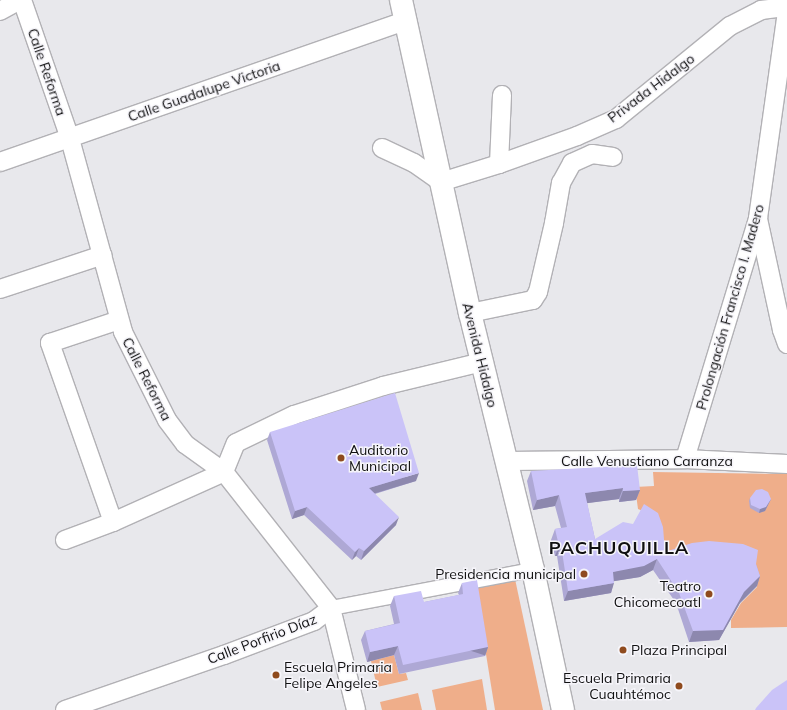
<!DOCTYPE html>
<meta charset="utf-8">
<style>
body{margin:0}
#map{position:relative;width:787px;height:710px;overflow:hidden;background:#e8e8ec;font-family:Mulish,sans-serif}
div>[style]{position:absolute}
.green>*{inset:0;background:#efae8a}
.roads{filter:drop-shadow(1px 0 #b2b1b5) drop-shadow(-1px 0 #b2b1b5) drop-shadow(0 1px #b2b1b5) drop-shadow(0 -1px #b2b1b5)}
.pedestrian>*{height:14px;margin:-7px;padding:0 7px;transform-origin:7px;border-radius:7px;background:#fff}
.minor>*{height:18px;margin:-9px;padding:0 9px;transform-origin:9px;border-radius:9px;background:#fff}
.tertiary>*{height:22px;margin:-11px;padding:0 11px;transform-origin:11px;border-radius:11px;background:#fff}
.wall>*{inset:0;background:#aea8d5}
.shaded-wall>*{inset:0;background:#8d88ae;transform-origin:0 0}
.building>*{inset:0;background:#cac3f8}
.dots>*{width:11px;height:11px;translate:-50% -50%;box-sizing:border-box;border:2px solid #f6f5fa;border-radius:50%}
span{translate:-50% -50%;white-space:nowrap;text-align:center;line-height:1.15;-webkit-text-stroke:3px #f6f5fa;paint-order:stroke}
.street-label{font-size:14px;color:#101011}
.poi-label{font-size:14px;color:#101011}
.left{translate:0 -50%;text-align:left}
.right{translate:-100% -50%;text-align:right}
.district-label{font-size:18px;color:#101011;font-weight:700;letter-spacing:1px}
</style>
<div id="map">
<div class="green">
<i style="clip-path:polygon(653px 472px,787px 474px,787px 627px,731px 628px,731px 620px,741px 603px,757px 587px,754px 574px,665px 556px,650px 514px,638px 509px,635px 487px,654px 486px)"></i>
<i style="clip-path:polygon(515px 579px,543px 710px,495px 710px,475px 586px)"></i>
<i style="clip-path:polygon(394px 655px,399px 674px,406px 673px,408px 680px,377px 687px,371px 661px)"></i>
<i style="clip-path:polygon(482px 679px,487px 710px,436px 710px,432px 690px)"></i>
<i style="clip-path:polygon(418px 693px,422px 710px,382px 710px,380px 702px)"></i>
</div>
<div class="roads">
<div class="pedestrian">
<i style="left:331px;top:608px;width:206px;rotate:-10.7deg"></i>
</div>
<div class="minor">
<i style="left:22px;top:0;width:147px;rotate:70.9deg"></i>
<i style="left:70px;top:139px;width:200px;rotate:74.6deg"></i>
<i style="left:123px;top:332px;width:98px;rotate:63.4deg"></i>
<i style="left:167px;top:420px;width:30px;rotate:53deg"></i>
<i style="left:185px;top:444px;width:48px;rotate:35.7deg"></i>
<i style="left:224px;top:472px;width:173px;rotate:51.8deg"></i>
<i style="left:331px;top:608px;width:105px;rotate:76.2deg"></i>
<i style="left:0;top:11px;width:23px;rotate:-29deg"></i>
<i style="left:382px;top:148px;width:35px;rotate:25deg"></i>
<i style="left:414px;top:163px;width:33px;rotate:35deg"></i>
<i style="left:441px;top:182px;width:61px;rotate:-17.2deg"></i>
<i style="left:499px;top:164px;width:83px;rotate:-19.7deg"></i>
<i style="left:577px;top:136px;width:43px;rotate:-23.6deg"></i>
<i style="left:616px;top:119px;width:147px;rotate:-39.2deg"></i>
<i style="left:730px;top:26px;width:35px;rotate:-27deg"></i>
<i style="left:761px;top:10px;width:26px;rotate:-7deg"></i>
<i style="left:0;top:162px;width:431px;rotate:-19.2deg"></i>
<i style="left:499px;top:164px;width:69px;rotate:-87.5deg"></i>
<i style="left:758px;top:219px;width:114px;rotate:77.8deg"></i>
<i style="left:782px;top:330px;width:15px;rotate:70deg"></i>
<i style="left:0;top:289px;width:108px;rotate:-18.3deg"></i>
<i style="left:470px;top:313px;width:64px;rotate:-11.7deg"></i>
<i style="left:533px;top:300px;width:9px;rotate:-58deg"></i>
<i style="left:538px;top:292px;width:71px;rotate:-76.9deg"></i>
<i style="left:554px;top:223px;width:41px;rotate:-80.1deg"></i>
<i style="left:561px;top:183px;width:23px;rotate:-61deg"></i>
<i style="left:572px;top:163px;width:22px;rotate:-24deg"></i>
<i style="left:592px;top:154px;width:21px;rotate:8deg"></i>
<i style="left:685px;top:459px;width:252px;rotate:-73.1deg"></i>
<i style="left:758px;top:218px;width:209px;rotate:-82deg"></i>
<i style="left:506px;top:461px;width:179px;rotate:-0.6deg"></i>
<i style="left:685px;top:459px;width:102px;rotate:2.8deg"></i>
<i style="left:113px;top:522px;width:190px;rotate:-109.4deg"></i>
<i style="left:50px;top:343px;width:73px;rotate:-18.4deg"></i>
<i style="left:65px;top:540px;width:51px;rotate:-20.6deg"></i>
<i style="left:113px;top:522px;width:122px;rotate:-24.2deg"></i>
<i style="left:224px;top:472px;width:31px;rotate:-68deg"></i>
<i style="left:236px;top:443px;width:64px;rotate:-25.8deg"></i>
<i style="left:294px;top:415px;width:94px;rotate:-18deg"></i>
<i style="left:383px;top:386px;width:102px;rotate:-13.6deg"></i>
<i style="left:65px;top:710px;width:168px;rotate:-19.1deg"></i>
<i style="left:224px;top:655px;width:96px;rotate:-20.7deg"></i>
<i style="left:314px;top:621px;width:21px;rotate:-37deg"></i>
</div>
<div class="tertiary">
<i style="left:401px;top:0;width:321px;rotate:77.6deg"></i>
<i style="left:470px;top:313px;width:265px;rotate:76.2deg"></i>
<i style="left:533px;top:570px;width:143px;rotate:77.9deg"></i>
</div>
</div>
<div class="wall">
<i style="clip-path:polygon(270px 432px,416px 481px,375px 494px,396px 525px,361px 560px,356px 556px,352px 560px,304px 515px,292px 519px,267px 440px)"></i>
<i style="clip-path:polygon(531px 471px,640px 490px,636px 500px,619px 502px,619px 499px,587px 503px,595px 539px,665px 552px,756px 564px,760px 576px,757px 586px,740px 603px,719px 640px,689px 642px,676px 603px,653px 570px,640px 577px,614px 581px,611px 593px,564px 601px,557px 556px,555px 556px,551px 540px,555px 529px,561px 528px,555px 506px,533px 510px,527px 481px)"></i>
<i style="clip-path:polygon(750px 498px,771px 499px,765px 511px,759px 513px,750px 508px,749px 501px)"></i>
<i style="clip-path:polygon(462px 583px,488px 647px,485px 656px,399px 674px,394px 655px,367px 662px,361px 640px,365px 631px,394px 624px,390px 606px,394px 596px,424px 602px,459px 595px,458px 593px)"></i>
</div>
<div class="shaded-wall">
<i style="clip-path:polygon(419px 473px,416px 481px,366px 496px,369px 488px)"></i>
<i style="clip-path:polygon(623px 488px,619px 499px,581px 504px,585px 493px)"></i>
<i style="clip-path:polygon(640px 490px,636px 500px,619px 502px,623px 491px)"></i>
<i style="clip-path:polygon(559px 495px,555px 506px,533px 510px,537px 500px)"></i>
<i style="clip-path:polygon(771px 499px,765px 511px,759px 513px,760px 509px)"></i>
<i style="clip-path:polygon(307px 507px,304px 515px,292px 519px,295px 511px)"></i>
<i style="clip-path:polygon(399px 517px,396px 525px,361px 560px,364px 551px)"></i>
<i style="clip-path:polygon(561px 545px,557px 556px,555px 556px,559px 546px)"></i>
<i style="clip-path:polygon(359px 548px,356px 556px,352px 560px,355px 552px)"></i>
<i style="clip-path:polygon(657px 559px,653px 570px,640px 577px,609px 582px,613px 572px)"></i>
<i style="clip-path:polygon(760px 576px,757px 586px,740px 603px,719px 640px,689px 642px,693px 631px)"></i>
<i style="clip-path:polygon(614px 583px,611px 593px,564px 601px,568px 591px)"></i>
<i style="clip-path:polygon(398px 646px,394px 655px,367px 662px,370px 652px)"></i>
<i style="left:488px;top:647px;width:9px;height:87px;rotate:108deg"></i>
</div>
<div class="building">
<i style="clip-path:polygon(395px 393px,419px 473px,369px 488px,399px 517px,364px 551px,359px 548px,355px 552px,307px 507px,295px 511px,270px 432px)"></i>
<i style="clip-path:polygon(637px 465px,640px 490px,623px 491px,623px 488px,585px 493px,595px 539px,623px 522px,633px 524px,644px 504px,658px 513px,663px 527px,665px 552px,692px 543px,709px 541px,743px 544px,758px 550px,756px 564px,760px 576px,744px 592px,723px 630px,693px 631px,679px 593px,657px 559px,644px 566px,613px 572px,614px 583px,568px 591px,561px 545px,559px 546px,555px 529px,567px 527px,559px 495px,537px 500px,531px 471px)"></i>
<i style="clip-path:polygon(762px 489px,768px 492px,771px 499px,766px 507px,760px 509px,751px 505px,750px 498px,756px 490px)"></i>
<i style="clip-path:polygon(477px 580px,488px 647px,403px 665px,398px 646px,370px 652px,365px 631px,400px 623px,394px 596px,421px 591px,424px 602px,463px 594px,462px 583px)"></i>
<i style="clip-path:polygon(787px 680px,787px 710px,755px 710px,756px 708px,772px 690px)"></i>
</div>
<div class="dots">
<i style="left:341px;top:458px;background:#8f4b1e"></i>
<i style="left:584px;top:574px;background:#8f4b1e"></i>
<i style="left:709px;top:594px;background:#8f4b1e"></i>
<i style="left:623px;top:650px;background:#8f4b1e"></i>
<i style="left:276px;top:675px;background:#8f4b1e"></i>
<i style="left:679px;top:686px;background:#8f4b1e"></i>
</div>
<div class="street-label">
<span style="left:47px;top:72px;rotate:71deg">Calle Reforma</span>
<span style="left:651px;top:88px;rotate:-37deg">Privada Hidalgo</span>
<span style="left:204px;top:91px;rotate:-19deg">Calle Guadalupe Victoria</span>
<span style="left:730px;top:307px;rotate:-74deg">Prolongación Francisco I. Madero</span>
<span style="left:480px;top:355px;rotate:76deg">Avenida Hidalgo</span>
<span style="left:147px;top:379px;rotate:63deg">Calle Reforma</span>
<span style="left:647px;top:461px">Calle Venustiano Carranza</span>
<span style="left:262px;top:639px;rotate:-21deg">Calle Porfirio Díaz</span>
</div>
<div class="poi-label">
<span class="left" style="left:349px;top:458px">Auditorio<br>Municipal</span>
<span class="right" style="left:576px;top:574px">Presidencia municipal</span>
<span class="right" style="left:701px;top:594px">Teatro<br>Chicomecoatl</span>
<span class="left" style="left:631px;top:650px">Plaza Principal</span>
<span class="left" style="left:284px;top:675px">Escuela Primaria<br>Felipe Angeles</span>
<span class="right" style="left:671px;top:686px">Escuela Primaria<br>Cuauhtémoc</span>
</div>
<div class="district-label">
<span style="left:619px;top:548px">PACHUQUILLA</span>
</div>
</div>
